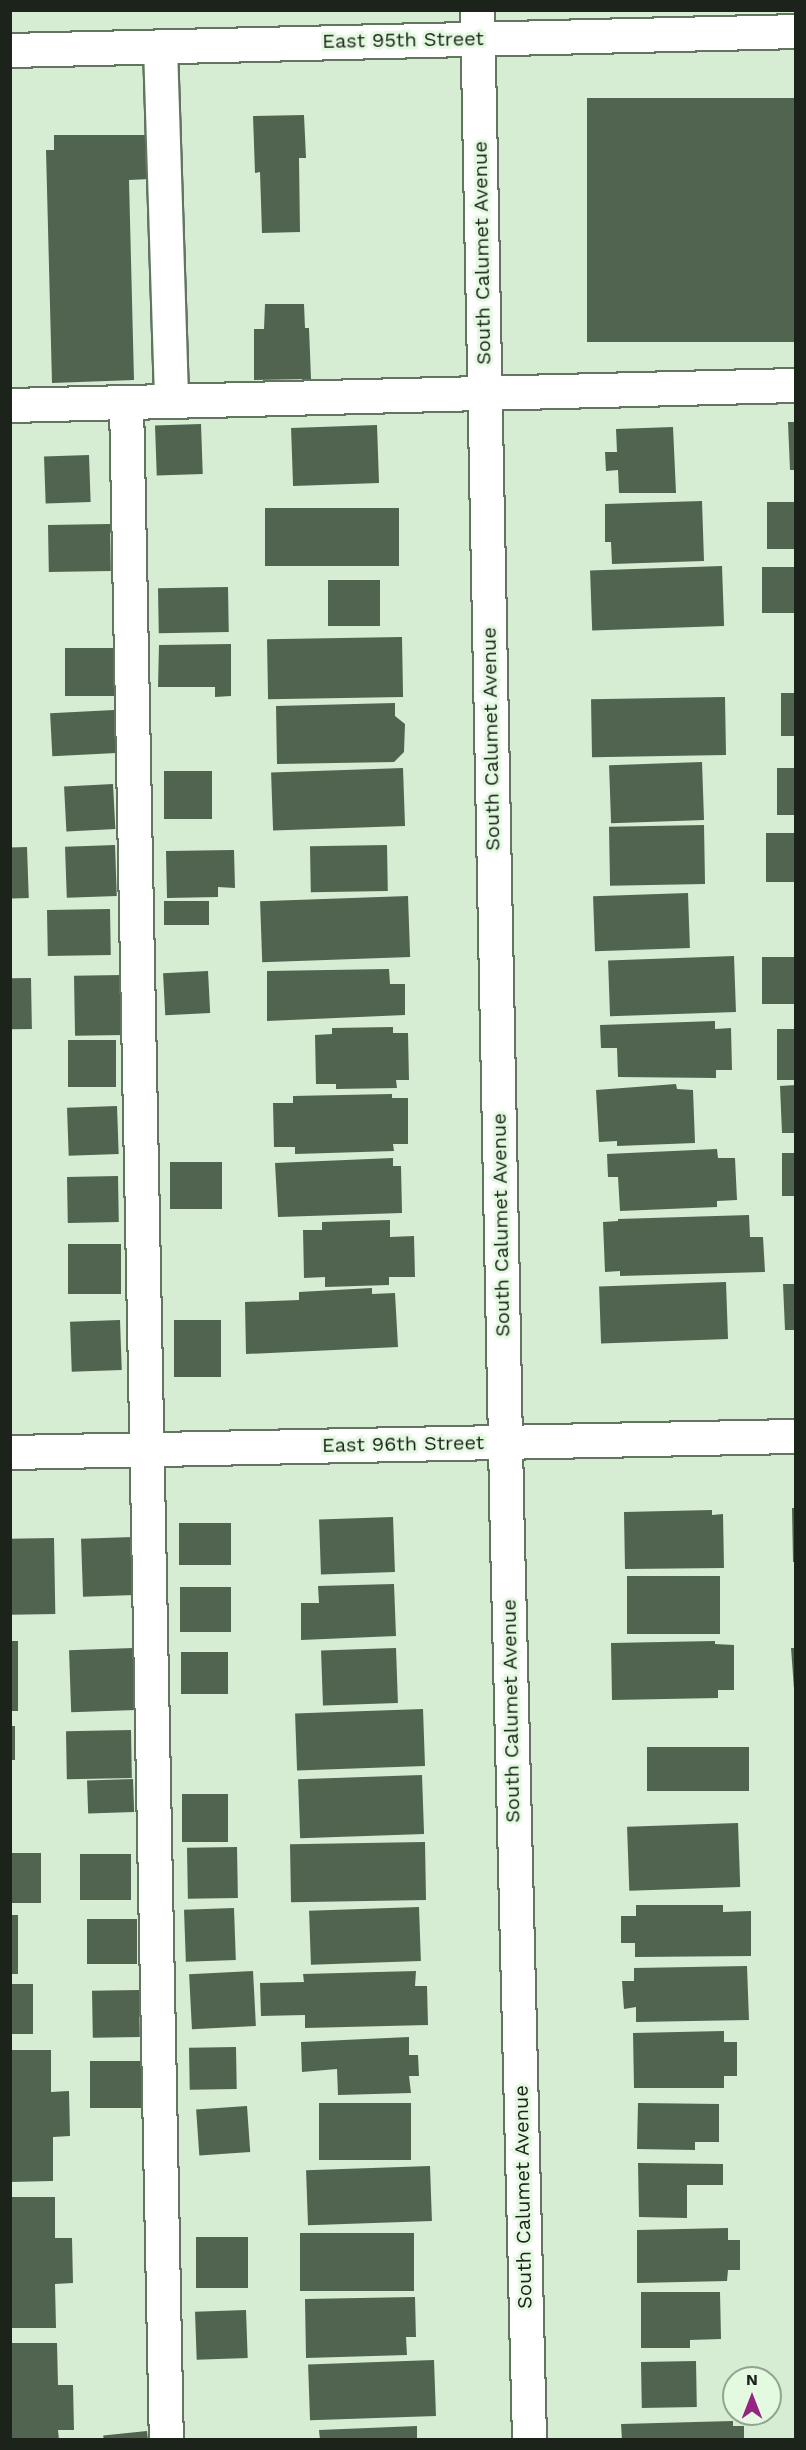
<!DOCTYPE html>
<style>
body{margin:0}
#map{position:relative;width:806px;height:2450px;overflow:hidden;background:#d6ecd3;font-family:"Work Sans",sans-serif}
div>[style]{position:absolute}
.building>*{inset:0;background:#51644f;transform-origin:0 0}
.roads{filter:drop-shadow(2px 0 #61755f) drop-shadow(-2px 0 #61755f) drop-shadow(0 2px #61755f) drop-shadow(0 -2px #61755f)}
.minor>*{height:33px;margin:-16.5px;padding:0 16.5px;transform-origin:16.5px;border-radius:16.5px;background:#fff}
.major>*{height:33px;margin:-16.5px;padding:0 16.5px;transform-origin:16.5px;border-radius:16.5px;background:#fff}
span{translate:-50% -50%;white-space:nowrap;text-align:center;line-height:1.15;-webkit-text-stroke:6px #e3f9e0;paint-order:stroke}
.street-label{font-size:20px;color:#1b231a}
.frame{position:absolute;inset:0;border:12px solid #1b231a;pointer-events:none}
.north{position:absolute;left:722px;top:2366px;width:60px;height:60px;box-sizing:border-box;background:#e3f9e0;border:2px solid #93a391;border-radius:50%;rotate:0deg;font-size:16px;font-weight:700;line-height:24px;text-align:center;color:#1b231a}
.north::after{content:'';display:block;margin:auto;width:21px;height:27px;background:#952381;clip-path:polygon(50% 0,100% 100%,50% 72%,0 100%)}
</style>
<div id="map">
<div class="building">
<i style="left:796px;top:98px;width:244px;height:209px;rotate:90deg"></i>
<i style="clip-path:polygon(304px 115px,306px 158px,299px 158px,300px 232px,262px 233px,260px 172px,255px 173px,253px 116px)"></i>
<i style="clip-path:polygon(54px 135px,149px 135px,150px 179px,129px 180px,134px 380px,52px 383px,46px 150px,54px 150px)"></i>
<i style="clip-path:polygon(265px 304px,304px 304px,305px 328px,309px 328px,311px 379px,254px 380px,254px 329px,264px 329px)"></i>
<i style="clip-path:polygon(788px 422px,796px 422px,796px 470px,790px 470px)"></i>
<i style="left:201px;top:424px;width:50px;height:46px;rotate:88deg"></i>
<i style="left:377px;top:425px;width:58px;height:86px;rotate:88deg"></i>
<i style="clip-path:polygon(673px 427px,676px 493px,619px 493px,618px 470px,606px 471px,605px 452px,617px 452px,616px 429px)"></i>
<i style="left:89px;top:455px;width:47px;height:45px;rotate:88deg"></i>
<i style="clip-path:polygon(702px 501px,704px 561px,612px 564px,611px 542px,605px 542px,605px 504px)"></i>
<i style="left:796px;top:502px;width:47px;height:29px;rotate:90deg"></i>
<i style="left:399px;top:508px;width:58px;height:134px;rotate:90deg"></i>
<i style="left:110px;top:524px;width:47px;height:62px;rotate:89deg"></i>
<i style="left:722px;top:566px;width:60px;height:132px;rotate:88deg"></i>
<i style="left:796px;top:567px;width:46px;height:34px;rotate:90deg"></i>
<i style="left:380px;top:580px;width:46px;height:52px;rotate:90deg"></i>
<i style="left:228px;top:587px;width:45px;height:70px;rotate:89deg"></i>
<i style="left:402px;top:637px;width:60px;height:135px;rotate:89deg"></i>
<i style="clip-path:polygon(231px 644px,231px 696px,215px 697px,215px 687px,158px 687px,159px 645px)"></i>
<i style="left:65px;top:648px;width:51px;height:48px"></i>
<i style="left:781px;top:693px;width:15px;height:43px"></i>
<i style="left:725px;top:697px;width:58px;height:134px;rotate:89deg"></i>
<i style="clip-path:polygon(395px 703px,395px 716px,405px 724px,404px 752px,394px 762px,277px 764px,276px 706px)"></i>
<i style="left:114px;top:710px;width:43px;height:64px;rotate:87deg"></i>
<i style="left:702px;top:762px;width:58px;height:93px;rotate:88deg"></i>
<i style="left:403px;top:768px;width:58px;height:132px;rotate:88deg"></i>
<i style="left:796px;top:768px;width:47px;height:19px;rotate:90deg"></i>
<i style="left:164px;top:771px;width:48px;height:48px"></i>
<i style="left:113px;top:784px;width:45px;height:49px;rotate:87deg"></i>
<i style="left:704px;top:825px;width:59px;height:95px;rotate:89deg"></i>
<i style="left:796px;top:833px;width:49px;height:30px;rotate:90deg"></i>
<i style="left:115px;top:845px;width:51px;height:50px;rotate:88deg"></i>
<i style="left:387px;top:845px;width:46px;height:77px;rotate:89deg"></i>
<i style="left:27px;top:847px;width:51px;height:17px;rotate:88deg"></i>
<i style="clip-path:polygon(234px 850px,235px 888px,218px 887px,218px 897px,167px 898px,166px 851px)"></i>
<i style="left:688px;top:893px;width:55px;height:95px;rotate:88deg"></i>
<i style="left:408px;top:896px;width:61px;height:148px;rotate:88deg"></i>
<i style="left:164px;top:901px;width:45px;height:24px"></i>
<i style="left:110px;top:909px;width:46px;height:63px;rotate:89deg"></i>
<i style="left:734px;top:956px;width:56px;height:126px;rotate:88deg"></i>
<i style="left:762px;top:957px;width:34px;height:47px"></i>
<i style="clip-path:polygon(389px 969px,390px 984px,405px 984px,405px 1015px,267px 1021px,267px 971px)"></i>
<i style="left:208px;top:971px;width:42px;height:45px;rotate:87deg"></i>
<i style="left:122px;top:975px;width:60px;height:48px;rotate:89deg"></i>
<i style="left:31px;top:978px;width:51px;height:21px;rotate:89deg"></i>
<i style="clip-path:polygon(715px 1021px,715px 1029px,731px 1028px,732px 1070px,716px 1070px,716px 1078px,618px 1077px,617px 1048px,601px 1048px,600px 1025px)"></i>
<i style="clip-path:polygon(393px 1027px,393px 1033px,408px 1033px,409px 1080px,396px 1080px,397px 1088px,336px 1089px,336px 1084px,316px 1084px,315px 1035px,332px 1034px,332px 1028px)"></i>
<i style="left:796px;top:1029px;width:51px;height:19px;rotate:90deg"></i>
<i style="left:68px;top:1040px;width:48px;height:47px"></i>
<i style="clip-path:polygon(676px 1084px,677px 1089px,693px 1090px,695px 1143px,617px 1146px,617px 1141px,599px 1142px,596px 1090px)"></i>
<i style="clip-path:polygon(796px 1085px,796px 1133px,782px 1133px,780px 1086px)"></i>
<i style="clip-path:polygon(392px 1094px,392px 1098px,408px 1098px,408px 1144px,393px 1144px,394px 1151px,295px 1154px,295px 1147px,274px 1147px,273px 1103px,293px 1103px,293px 1096px)"></i>
<i style="left:117px;top:1106px;width:48px;height:50px;rotate:88deg"></i>
<i style="clip-path:polygon(717px 1149px,718px 1158px,735px 1158px,737px 1200px,717px 1201px,717px 1207px,620px 1211px,618px 1177px,608px 1177px,607px 1154px)"></i>
<i style="left:796px;top:1153px;width:43px;height:14px;rotate:90deg"></i>
<i style="clip-path:polygon(393px 1158px,393px 1166px,401px 1166px,402px 1213px,278px 1217px,275px 1163px)"></i>
<i style="left:222px;top:1162px;width:47px;height:52px;rotate:90deg"></i>
<i style="left:118px;top:1176px;width:46px;height:51px;rotate:89deg"></i>
<i style="clip-path:polygon(749px 1215px,750px 1237px,763px 1237px,765px 1272px,620px 1276px,620px 1271px,605px 1272px,603px 1222px,618px 1221px,618px 1219px)"></i>
<i style="clip-path:polygon(390px 1220px,390px 1237px,414px 1236px,415px 1277px,389px 1277px,389px 1285px,325px 1287px,325px 1277px,304px 1278px,303px 1230px,322px 1230px,322px 1222px)"></i>
<i style="left:121px;top:1244px;width:50px;height:53px;rotate:90deg"></i>
<i style="left:726px;top:1282px;width:57px;height:127px;rotate:88deg"></i>
<i style="clip-path:polygon(783px 1284px,796px 1284px,796px 1330px,785px 1330px)"></i>
<i style="clip-path:polygon(372px 1288px,372px 1294px,395px 1293px,398px 1347px,246px 1354px,245px 1302px,299px 1300px,299px 1292px)"></i>
<i style="left:120px;top:1320px;width:50px;height:50px;rotate:88deg"></i>
<i style="left:174px;top:1320px;width:47px;height:57px"></i>
<i style="clip-path:polygon(792px 1508px,796px 1508px,796px 1562px,793px 1562px)"></i>
<i style="clip-path:polygon(712px 1510px,712px 1515px,723px 1514px,724px 1568px,625px 1569px,624px 1512px)"></i>
<i style="left:393px;top:1517px;width:55px;height:74px;rotate:88deg"></i>
<i style="left:179px;top:1523px;width:52px;height:42px"></i>
<i style="left:133px;top:1537px;width:58px;height:52px;rotate:88deg"></i>
<i style="left:54px;top:1538px;width:76px;height:44px;rotate:89deg"></i>
<i style="left:627px;top:1576px;width:93px;height:58px"></i>
<i style="clip-path:polygon(394px 1584px,396px 1636px,301px 1640px,301px 1603px,319px 1603px,318px 1586px)"></i>
<i style="left:180px;top:1587px;width:51px;height:45px"></i>
<i style="left:10px;top:1641px;width:8px;height:70px"></i>
<i style="clip-path:polygon(715px 1641px,715px 1644px,734px 1645px,734px 1690px,718px 1690px,718px 1698px,612px 1700px,611px 1643px)"></i>
<i style="left:133px;top:1648px;width:62px;height:64px;rotate:88deg"></i>
<i style="left:396px;top:1648px;width:55px;height:75px;rotate:88deg"></i>
<i style="clip-path:polygon(791px 1648px,796px 1648px,796px 1689px,794px 1689px)"></i>
<i style="left:181px;top:1652px;width:47px;height:42px"></i>
<i style="left:423px;top:1709px;width:57px;height:128px;rotate:88deg"></i>
<i style="left:10px;top:1726px;width:5px;height:34px"></i>
<i style="left:131px;top:1730px;width:48px;height:65px;rotate:89deg"></i>
<i style="left:749px;top:1747px;width:44px;height:102px;rotate:90deg"></i>
<i style="left:422px;top:1775px;width:59px;height:124px;rotate:88deg"></i>
<i style="left:133px;top:1779px;width:33px;height:46px;rotate:88deg"></i>
<i style="left:182px;top:1794px;width:46px;height:48px"></i>
<i style="left:738px;top:1823px;width:64px;height:111px;rotate:88deg"></i>
<i style="left:425px;top:1842px;width:58px;height:135px;rotate:89deg"></i>
<i style="left:237px;top:1847px;width:51px;height:50px;rotate:89deg"></i>
<i style="left:10px;top:1853px;width:31px;height:50px"></i>
<i style="left:131px;top:1854px;width:46px;height:51px;rotate:90deg"></i>
<i style="clip-path:polygon(636px 1905px,723px 1905px,723px 1912px,751px 1911px,751px 1956px,635px 1957px,635px 1943px,621px 1943px,621px 1916px,636px 1916px)"></i>
<i style="left:419px;top:1907px;width:54px;height:110px;rotate:88deg"></i>
<i style="left:234px;top:1908px;width:52px;height:50px;rotate:88deg"></i>
<i style="left:10px;top:1915px;width:8px;height:59px"></i>
<i style="left:137px;top:1919px;width:45px;height:50px;rotate:90deg"></i>
<i style="clip-path:polygon(747px 1966px,749px 2020px,636px 2022px,636px 2007px,624px 2009px,622px 1981px,634px 1981px,634px 1968px)"></i>
<i style="left:253px;top:1971px;width:55px;height:64px;rotate:87deg"></i>
<i style="clip-path:polygon(416px 1971px,415px 1986px,427px 1986px,428px 2025px,305px 2028px,305px 2015px,261px 2016px,260px 1983px,304px 1982px,303px 1974px)"></i>
<i style="left:10px;top:1984px;width:23px;height:50px"></i>
<i style="left:139px;top:1990px;width:47px;height:47px;rotate:89deg"></i>
<i style="clip-path:polygon(724px 2031px,724px 2042px,737px 2042px,737px 2076px,724px 2076px,724px 2088px,634px 2088px,633px 2033px)"></i>
<i style="clip-path:polygon(409px 2037px,409px 2055px,418px 2055px,419px 2076px,409px 2076px,411px 2093px,338px 2095px,337px 2069px,302px 2072px,301px 2042px)"></i>
<i style="left:236px;top:2047px;width:42px;height:47px;rotate:89deg"></i>
<i style="clip-path:polygon(10px 2050px,51px 2050px,51px 2092px,69px 2091px,70px 2136px,53px 2137px,53px 2181px,10px 2182px)"></i>
<i style="left:141px;top:2061px;width:47px;height:51px;rotate:90deg"></i>
<i style="left:319px;top:2103px;width:92px;height:57px"></i>
<i style="clip-path:polygon(638px 2103px,719px 2104px,719px 2142px,695px 2142px,695px 2150px,637px 2149px)"></i>
<i style="left:247px;top:2106px;width:46px;height:51px;rotate:86deg"></i>
<i style="clip-path:polygon(638px 2163px,723px 2164px,723px 2185px,687px 2185px,687px 2218px,639px 2217px)"></i>
<i style="left:430px;top:2166px;width:55px;height:124px;rotate:88deg"></i>
<i style="clip-path:polygon(10px 2197px,55px 2197px,55px 2238px,72px 2238px,73px 2283px,55px 2284px,56px 2328px,10px 2328px)"></i>
<i style="clip-path:polygon(728px 2228px,728px 2240px,740px 2240px,740px 2270px,728px 2270px,727px 2281px,637px 2283px,637px 2230px)"></i>
<i style="left:414px;top:2233px;width:58px;height:114px;rotate:90deg"></i>
<i style="left:248px;top:2237px;width:51px;height:52px;rotate:90deg"></i>
<i style="clip-path:polygon(641px 2292px,720px 2292px,721px 2339px,690px 2340px,690px 2348px,641px 2348px)"></i>
<i style="clip-path:polygon(415px 2297px,416px 2337px,406px 2337px,407px 2355px,306px 2358px,305px 2299px)"></i>
<i style="left:246px;top:2310px;width:48px;height:51px;rotate:88deg"></i>
<i style="clip-path:polygon(10px 2343px,57px 2343px,58px 2385px,73px 2385px,74px 2430px,58px 2430px,59px 2440px,10px 2440px)"></i>
<i style="left:434px;top:2360px;width:56px;height:126px;rotate:88deg"></i>
<i style="left:696px;top:2361px;width:46px;height:55px;rotate:89deg"></i>
<i style="clip-path:polygon(733px 2421px,733px 2426px,744px 2426px,744px 2440px,622px 2440px,621px 2424px)"></i>
<i style="clip-path:polygon(417px 2426px,417px 2440px,320px 2440px,319px 2430px)"></i>
<i style="left:147px;top:2431px;width:9px;height:44px;rotate:84deg"></i>
</div>
<div class="roads">
<div class="minor">
<i style="left:477px;top:10px;width:1488px;rotate:88.88deg"></i>
<i style="left:506px;top:1498px;width:942px;rotate:88.6deg"></i>
<i style="left:160px;top:47px;width:354px;rotate:88.2deg"></i>
<i style="left:126px;top:402px;width:2038px;rotate:88.88deg"></i>
<i style="left:10px;top:405px;width:786px;rotate:-1.46deg"></i>
<i style="left:10px;top:1452px;width:786px;rotate:-1.17deg"></i>
</div>
<div class="major">
<i style="left:10px;top:50px;width:786px;rotate:-1.38deg"></i>
</div>
</div>
<div class="street-label">
<span style="left:403px;top:40px;rotate:-1deg">East 95th Street</span>
<span style="left:482px;top:253px;rotate:-91deg">South Calumet Avenue</span>
<span style="left:491px;top:739px;rotate:-91deg">South Calumet Avenue</span>
<span style="left:501px;top:1225px;rotate:-91deg">South Calumet Avenue</span>
<span style="left:403px;top:1444px;rotate:-1deg">East 96th Street</span>
<span style="left:511px;top:1711px;rotate:-91deg">South Calumet Avenue</span>
<span style="left:523px;top:2197px;rotate:-91deg">South Calumet Avenue</span>
</div>
<div class="frame"></div>
<div class="north">N</div>
</div>
